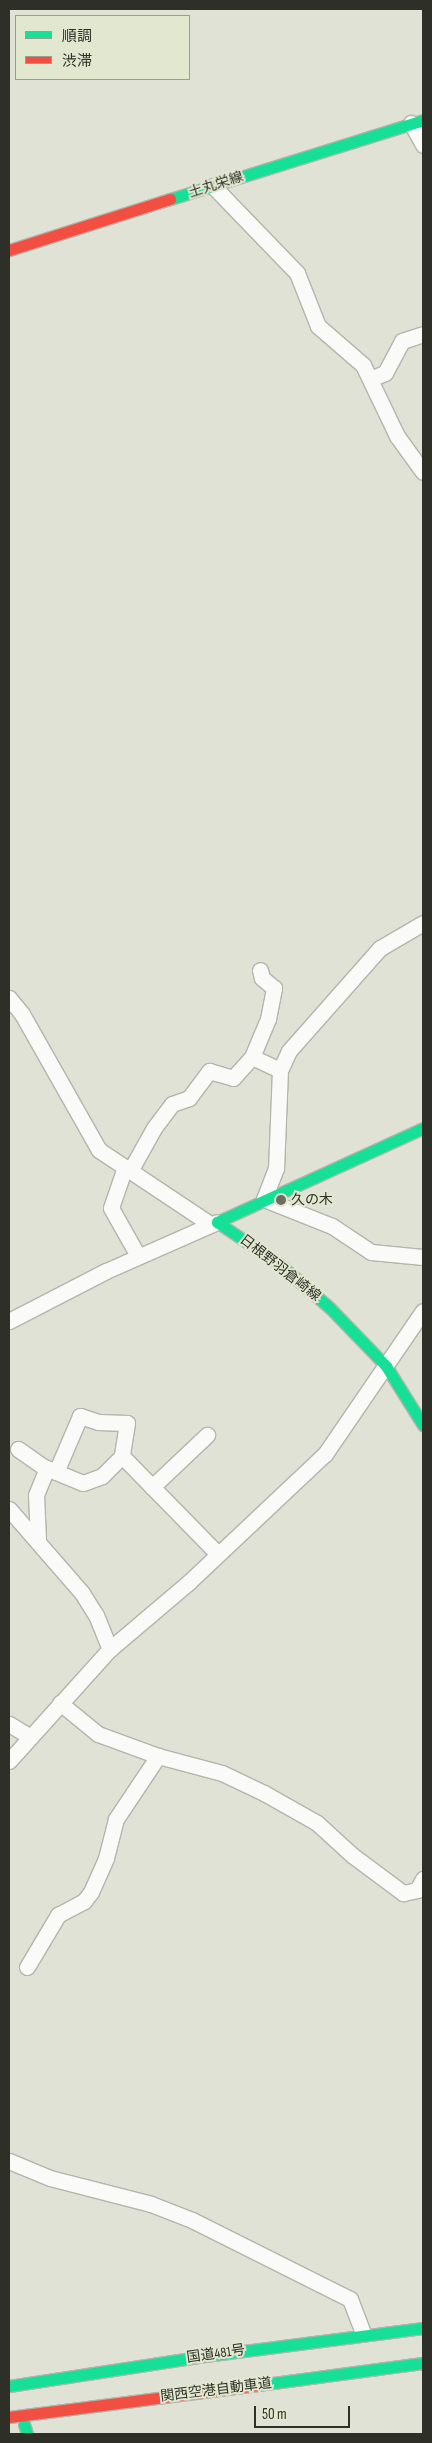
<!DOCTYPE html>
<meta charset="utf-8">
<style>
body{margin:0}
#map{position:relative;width:432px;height:2443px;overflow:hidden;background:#dfe2d5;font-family:"Sofia Sans Condensed","Noto Sans JP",sans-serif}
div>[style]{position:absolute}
.roads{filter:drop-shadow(1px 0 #b2b5ab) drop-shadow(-1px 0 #b2b5ab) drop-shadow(0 1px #b2b5ab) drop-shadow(0 -1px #b2b5ab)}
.street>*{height:15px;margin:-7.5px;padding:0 7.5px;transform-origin:7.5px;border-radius:7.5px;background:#fafbf9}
.fast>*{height:11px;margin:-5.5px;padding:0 5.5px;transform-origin:5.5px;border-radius:5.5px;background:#16e098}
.jam>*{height:11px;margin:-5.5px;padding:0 5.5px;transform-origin:5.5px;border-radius:5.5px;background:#f24e42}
.dots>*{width:14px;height:14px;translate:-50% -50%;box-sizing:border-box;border:2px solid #e2e7d0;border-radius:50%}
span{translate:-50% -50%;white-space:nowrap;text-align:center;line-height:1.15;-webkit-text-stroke:4px #e2e7d0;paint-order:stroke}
.street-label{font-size:14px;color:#2e3027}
.poi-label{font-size:14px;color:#2e3027}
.left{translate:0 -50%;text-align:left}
.frame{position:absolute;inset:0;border:10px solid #2e3027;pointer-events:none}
.legend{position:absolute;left:15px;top:15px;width:175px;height:65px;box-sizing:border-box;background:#e2e7d0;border:1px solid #9a9e8c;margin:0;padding:6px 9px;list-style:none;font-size:15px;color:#2e3027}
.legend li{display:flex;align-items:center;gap:10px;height:25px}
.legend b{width:25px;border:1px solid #9a9e8c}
.scale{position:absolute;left:254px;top:2406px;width:96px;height:22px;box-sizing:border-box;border:2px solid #2e3027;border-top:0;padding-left:6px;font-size:15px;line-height:18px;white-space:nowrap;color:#2e3027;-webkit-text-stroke:4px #e2e7d0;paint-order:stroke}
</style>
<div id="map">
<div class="roads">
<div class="street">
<i style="left:411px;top:123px;width:25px;rotate:61deg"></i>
<i style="left:213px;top:186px;width:121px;rotate:46deg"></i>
<i style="left:297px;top:273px;width:57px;rotate:68.4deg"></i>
<i style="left:318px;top:326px;width:60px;rotate:40.9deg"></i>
<i style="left:363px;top:365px;width:79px;rotate:64.4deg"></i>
<i style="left:397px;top:436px;width:44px;rotate:54.2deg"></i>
<i style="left:370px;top:379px;width:16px;rotate:-22deg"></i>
<i style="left:385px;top:373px;width:36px;rotate:-62deg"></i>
<i style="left:402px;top:341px;width:22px;rotate:-18deg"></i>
<i style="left:423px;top:923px;width:50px;rotate:149.8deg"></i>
<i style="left:380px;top:948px;width:137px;rotate:131.5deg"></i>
<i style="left:289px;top:1051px;width:21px;rotate:115deg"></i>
<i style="left:280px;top:1070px;width:98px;rotate:92.3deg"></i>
<i style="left:276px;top:1168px;width:33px;rotate:111deg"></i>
<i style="left:264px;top:1199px;width:73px;rotate:21.7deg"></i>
<i style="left:332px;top:1226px;width:47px;rotate:33.7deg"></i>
<i style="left:371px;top:1252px;width:52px;rotate:5.5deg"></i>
<i style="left:9px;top:998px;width:21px;rotate:51deg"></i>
<i style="left:22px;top:1014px;width:156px;rotate:60.5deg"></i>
<i style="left:99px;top:1150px;width:133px;rotate:33.7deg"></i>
<i style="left:252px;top:1057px;width:31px;rotate:25deg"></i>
<i style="left:125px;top:1167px;width:43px;rotate:108.9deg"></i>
<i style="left:111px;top:1208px;width:55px;rotate:60.6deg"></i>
<i style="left:130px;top:1171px;width:49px;rotate:-60.8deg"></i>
<i style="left:154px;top:1128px;width:30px;rotate:-53deg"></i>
<i style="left:172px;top:1104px;width:18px;rotate:-19deg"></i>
<i style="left:189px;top:1098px;width:34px;rotate:-53deg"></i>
<i style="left:209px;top:1071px;width:25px;rotate:16deg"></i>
<i style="left:233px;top:1078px;width:28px;rotate:-48deg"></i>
<i style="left:252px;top:1057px;width:41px;rotate:-67.2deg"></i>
<i style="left:268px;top:1019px;width:32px;rotate:-79deg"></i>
<i style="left:274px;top:988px;width:16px;rotate:-140deg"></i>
<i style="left:262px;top:978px;width:8px;rotate:-104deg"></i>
<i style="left:9px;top:1321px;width:109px;rotate:-27.3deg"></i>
<i style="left:106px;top:1271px;width:121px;rotate:-23.8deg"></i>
<i style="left:18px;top:1449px;width:32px;rotate:35deg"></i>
<i style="left:44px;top:1467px;width:42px;rotate:22.3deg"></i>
<i style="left:83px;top:1483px;width:20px;rotate:-20deg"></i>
<i style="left:102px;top:1476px;width:28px;rotate:-45deg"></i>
<i style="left:122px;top:1456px;width:137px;rotate:45.6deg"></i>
<i style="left:56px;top:1472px;width:61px;rotate:-66.8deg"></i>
<i style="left:80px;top:1416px;width:19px;rotate:18deg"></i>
<i style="left:98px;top:1422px;width:29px;rotate:2deg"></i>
<i style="left:127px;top:1423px;width:33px;rotate:99deg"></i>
<i style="left:152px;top:1487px;width:76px;rotate:-43.4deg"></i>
<i style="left:9px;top:1509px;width:111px;rotate:49deg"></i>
<i style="left:82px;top:1593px;width:26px;rotate:58deg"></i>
<i style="left:96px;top:1615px;width:37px;rotate:68deg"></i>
<i style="left:38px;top:1539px;width:44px;rotate:-92.6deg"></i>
<i style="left:36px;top:1495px;width:29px;rotate:-68deg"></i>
<i style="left:60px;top:1703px;width:49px;rotate:39.2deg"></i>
<i style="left:98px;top:1734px;width:64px;rotate:20.1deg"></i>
<i style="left:158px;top:1756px;width:66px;rotate:14.9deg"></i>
<i style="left:222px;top:1773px;width:47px;rotate:25.5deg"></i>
<i style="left:264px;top:1793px;width:61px;rotate:29.5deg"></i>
<i style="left:317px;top:1823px;width:47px;rotate:42.4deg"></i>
<i style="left:352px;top:1855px;width:64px;rotate:36.7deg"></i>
<i style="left:403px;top:1893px;width:14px;rotate:-12deg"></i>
<i style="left:417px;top:1890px;width:13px;rotate:-61deg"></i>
<i style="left:9px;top:1724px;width:23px;rotate:31deg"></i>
<i style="left:9px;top:1761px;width:151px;rotate:-48deg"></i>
<i style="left:110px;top:1649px;width:104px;rotate:-40.3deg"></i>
<i style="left:189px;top:1582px;width:187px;rotate:-43.3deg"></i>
<i style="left:325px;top:1454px;width:173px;rotate:-55.6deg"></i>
<i style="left:27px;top:1967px;width:61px;rotate:-59.2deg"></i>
<i style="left:58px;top:1915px;width:30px;rotate:-28deg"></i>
<i style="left:84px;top:1901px;width:11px;rotate:-52deg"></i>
<i style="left:91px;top:1892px;width:37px;rotate:-66deg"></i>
<i style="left:106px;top:1858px;width:40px;rotate:-75.6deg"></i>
<i style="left:116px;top:1819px;width:76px;rotate:-56.3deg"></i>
<i style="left:9px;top:2161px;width:44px;rotate:22.5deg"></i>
<i style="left:50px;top:2178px;width:104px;rotate:14.4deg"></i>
<i style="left:151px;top:2204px;width:44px;rotate:21.3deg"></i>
<i style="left:192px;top:2220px;width:177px;rotate:26.6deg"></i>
<i style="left:350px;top:2299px;width:36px;rotate:69deg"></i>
</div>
<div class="fast">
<i style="left:170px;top:199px;width:265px;rotate:-17.3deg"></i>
<i style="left:217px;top:1222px;width:75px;rotate:34.1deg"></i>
<i style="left:279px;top:1264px;width:67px;rotate:40.8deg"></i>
<i style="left:330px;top:1308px;width:81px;rotate:46deg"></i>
<i style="left:386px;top:1366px;width:70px;rotate:57.9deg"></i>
<i style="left:217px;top:1222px;width:226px;rotate:-24.5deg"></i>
<i style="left:258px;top:2385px;width:166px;rotate:-7.6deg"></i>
<i style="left:9px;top:2386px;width:198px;rotate:-8.7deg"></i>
<i style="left:205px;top:2356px;width:220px;rotate:-7.3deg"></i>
<i style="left:24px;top:2424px;width:10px;rotate:73deg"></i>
</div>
<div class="jam">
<i style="left:9px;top:250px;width:169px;rotate:-17.6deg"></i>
<i style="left:9px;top:2417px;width:251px;rotate:-7.3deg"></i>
</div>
</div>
<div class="dots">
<i style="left:281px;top:1200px;background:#6c6e64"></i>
</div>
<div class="street-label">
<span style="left:216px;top:185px;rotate:-18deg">土丸栄線</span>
<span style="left:280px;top:1268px;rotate:38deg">日根野羽倉崎線</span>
<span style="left:216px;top:2354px;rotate:-8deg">国道481号</span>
<span style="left:216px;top:2390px;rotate:-7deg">関西空港自動車道</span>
</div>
<div class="poi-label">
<span class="left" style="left:291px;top:1200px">久の木</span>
</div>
<div class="frame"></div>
<ul class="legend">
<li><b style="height:6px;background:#16e098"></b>順調</li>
<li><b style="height:6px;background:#f24e42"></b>渋滞</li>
</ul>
<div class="scale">50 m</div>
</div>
